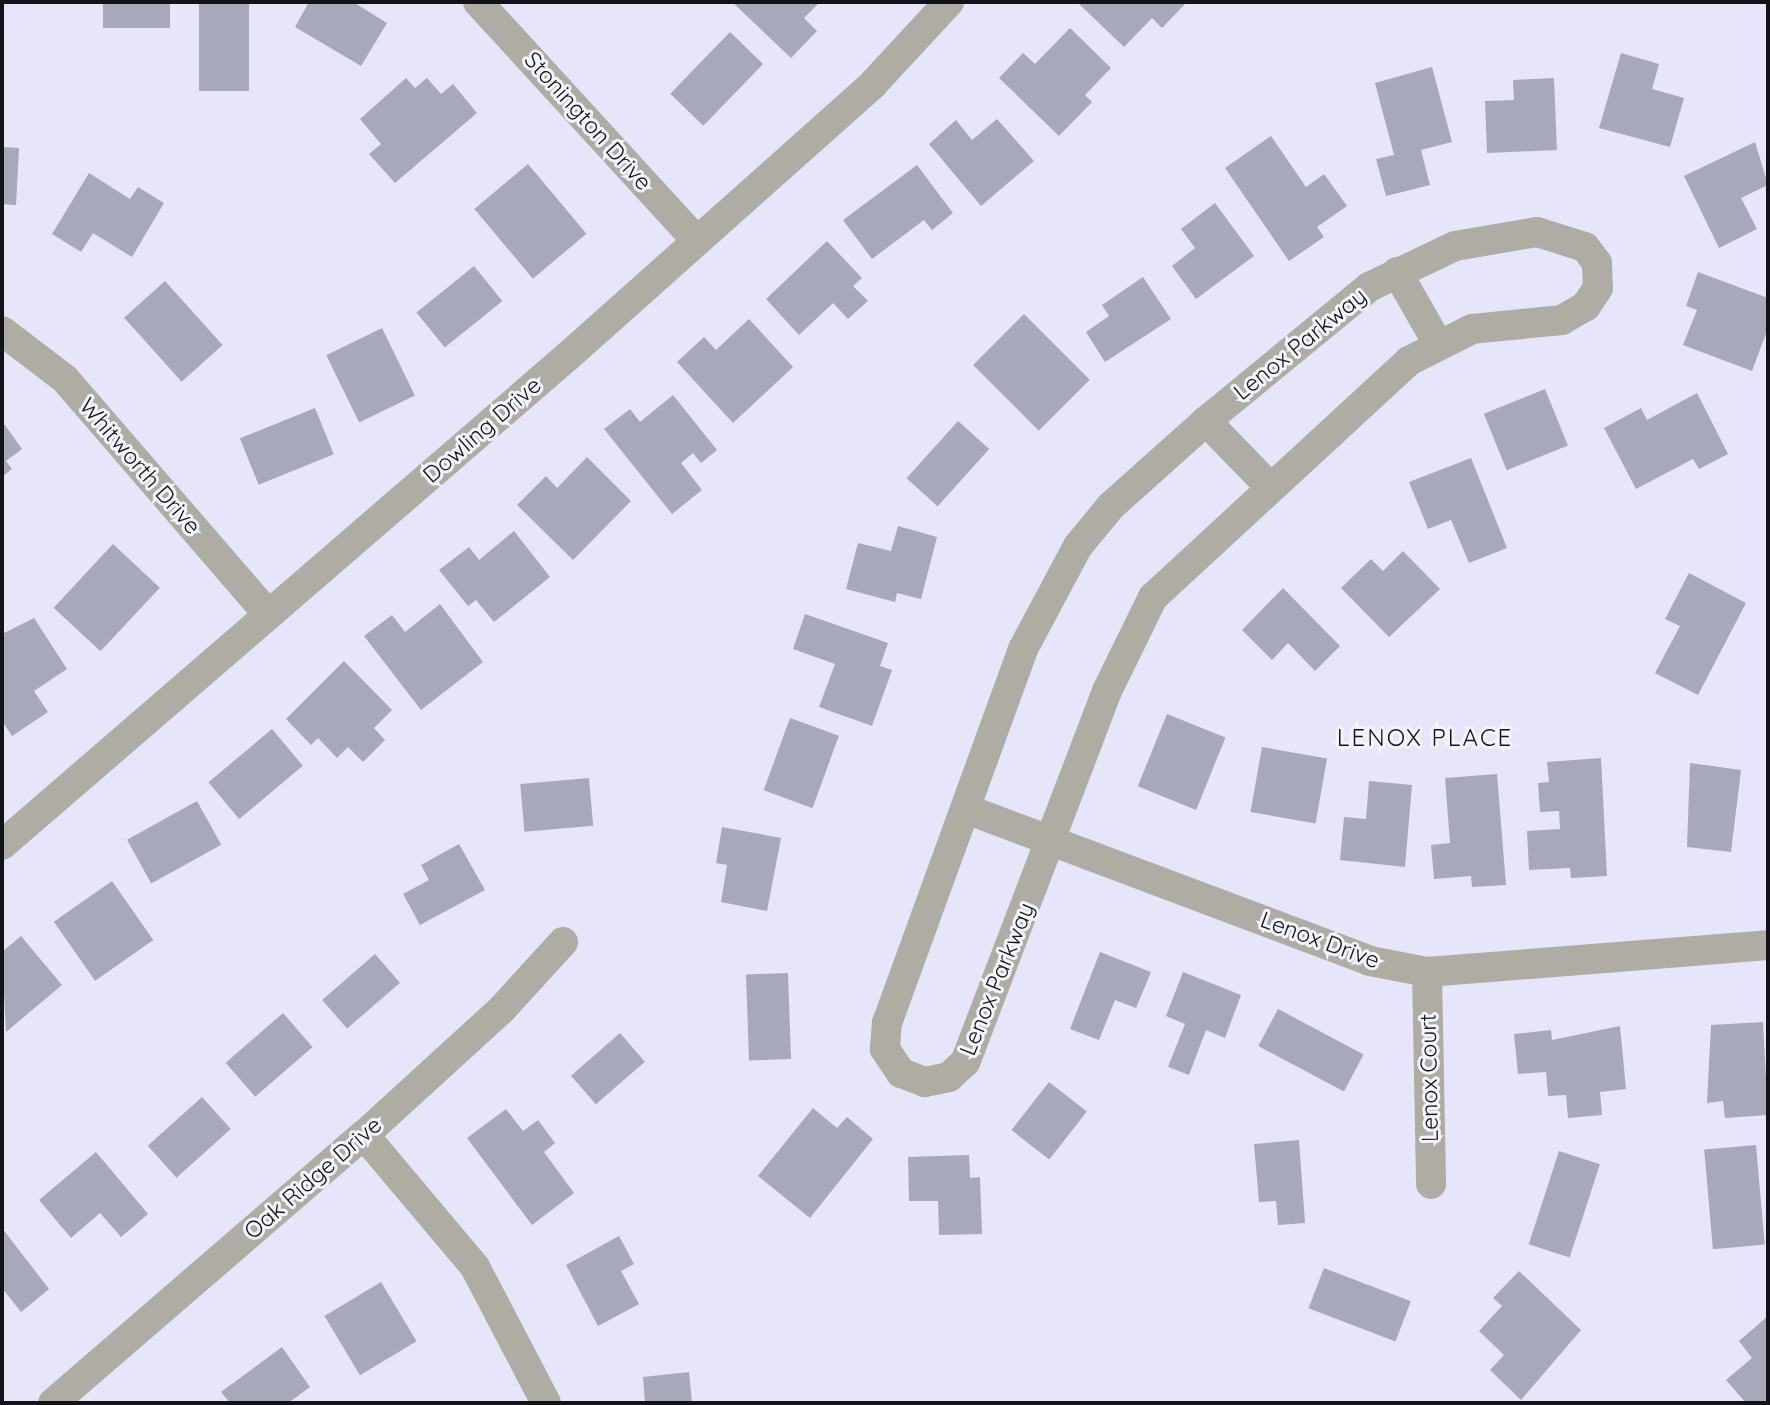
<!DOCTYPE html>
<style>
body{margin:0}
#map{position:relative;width:1770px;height:1405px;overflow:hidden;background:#e6e5fa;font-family:Quicksand,sans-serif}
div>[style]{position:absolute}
.building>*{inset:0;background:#a8a8bb;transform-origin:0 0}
.street>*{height:30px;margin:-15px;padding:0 15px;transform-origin:15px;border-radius:15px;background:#afaca4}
span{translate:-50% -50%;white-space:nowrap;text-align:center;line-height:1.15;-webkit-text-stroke:6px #f4f4fc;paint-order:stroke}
.street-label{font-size:23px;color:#121219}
.neighbourhood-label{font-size:24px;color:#121219;letter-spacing:2px}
.frame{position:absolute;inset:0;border:4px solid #121219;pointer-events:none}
</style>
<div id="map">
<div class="building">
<i style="left:103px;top:2px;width:67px;height:26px"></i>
<i style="left:199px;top:2px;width:50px;height:89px"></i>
<i style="clip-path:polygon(309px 2px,353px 2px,387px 23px,361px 66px,295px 27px)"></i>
<i style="clip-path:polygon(732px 2px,820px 2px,804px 18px,817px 31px,791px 58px)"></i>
<i style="clip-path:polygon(1077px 2px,1187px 2px,1162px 28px,1152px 18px,1124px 47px)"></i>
<i style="clip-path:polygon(1070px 28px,1111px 68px,1085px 95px,1092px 102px,1059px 136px,999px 78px,1023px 53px,1035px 64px)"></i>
<i style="left:730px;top:32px;width:46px;height:86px;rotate:44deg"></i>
<i style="clip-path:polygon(1621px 53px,1659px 64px,1652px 89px,1684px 98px,1670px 147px,1599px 128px)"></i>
<i style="clip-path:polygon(1432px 67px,1452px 142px,1421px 150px,1430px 185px,1386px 196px,1376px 159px,1394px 155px,1375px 83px)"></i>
<i style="clip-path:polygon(406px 78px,415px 88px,427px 78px,441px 94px,453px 84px,477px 113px,395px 183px,369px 154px,381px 144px,360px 119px)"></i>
<i style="clip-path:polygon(1554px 78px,1557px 150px,1487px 153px,1485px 101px,1514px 100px,1513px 80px)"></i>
<i style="clip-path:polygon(997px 119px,1034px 161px,981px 206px,929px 144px,956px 120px,972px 140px)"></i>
<i style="clip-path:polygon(1271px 136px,1306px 187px,1324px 174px,1347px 206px,1317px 227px,1324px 237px,1289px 261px,1225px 168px)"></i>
<i style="clip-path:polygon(1755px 142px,1768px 185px,1741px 198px,1757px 229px,1719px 248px,1684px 176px)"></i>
<i style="clip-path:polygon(2px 147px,19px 148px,16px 205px,2px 204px)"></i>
<i style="left:528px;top:164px;width:91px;height:70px;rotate:50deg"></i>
<i style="clip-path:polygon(917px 165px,953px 213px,932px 230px,924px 220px,872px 259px,843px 220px)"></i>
<i style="clip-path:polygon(89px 173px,130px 199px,138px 187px,164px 203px,132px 257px,93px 233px,81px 252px,52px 234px)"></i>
<i style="clip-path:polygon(1215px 203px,1254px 256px,1196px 299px,1172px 266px,1195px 248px,1181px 229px)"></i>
<i style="clip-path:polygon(827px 241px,862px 278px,853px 286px,868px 301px,848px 319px,833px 303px,799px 335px,766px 299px)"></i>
<i style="left:474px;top:266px;width:45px;height:74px;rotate:51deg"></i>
<i style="clip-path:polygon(1698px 272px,1768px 298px,1768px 328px,1752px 371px,1683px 345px,1697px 310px,1686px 306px)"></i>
<i style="clip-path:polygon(1143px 277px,1171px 319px,1105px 362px,1086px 332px,1109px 316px,1102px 305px)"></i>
<i style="left:165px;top:281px;width:86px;height:55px;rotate:48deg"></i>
<i style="left:1024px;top:314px;width:93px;height:72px;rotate:45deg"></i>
<i style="clip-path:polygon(749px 319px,793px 367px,733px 423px,677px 362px,704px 337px,716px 350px)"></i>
<i style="left:382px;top:328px;width:75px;height:62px;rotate:64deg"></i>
<i style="left:1545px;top:389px;width:61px;height:66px;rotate:68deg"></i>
<i style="clip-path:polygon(1697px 393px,1728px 454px,1699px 469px,1693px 459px,1636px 489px,1604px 428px,1641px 408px,1647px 420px)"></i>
<i style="clip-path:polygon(673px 395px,717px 450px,701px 463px,693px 453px,681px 463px,702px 490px,672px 514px,604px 429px,630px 409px,640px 422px)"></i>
<i style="left:315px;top:408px;width:50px;height:81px;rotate:68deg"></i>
<i style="clip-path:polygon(2px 421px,22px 449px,6px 461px,12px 469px,2px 477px)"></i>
<i style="left:958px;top:421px;width:42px;height:77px;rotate:42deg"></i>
<i style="clip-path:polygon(587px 457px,631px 501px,573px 560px,517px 505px,546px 476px,557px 488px)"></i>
<i style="clip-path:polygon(1471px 458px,1507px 548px,1469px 563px,1451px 520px,1428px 529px,1409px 482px)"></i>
<i style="clip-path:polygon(898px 526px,937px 537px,921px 599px,897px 593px,895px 602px,846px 589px,858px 543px,891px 551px)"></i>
<i style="clip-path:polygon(514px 531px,550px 577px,494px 622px,476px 600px,468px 606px,439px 570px,469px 547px,479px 560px)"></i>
<i style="left:113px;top:544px;width:64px;height:87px;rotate:43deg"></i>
<i style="clip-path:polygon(1403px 551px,1440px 589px,1389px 637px,1341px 588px,1371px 559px,1383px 571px)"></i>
<i style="clip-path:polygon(1689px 573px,1746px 603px,1698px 695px,1655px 673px,1680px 626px,1665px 619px)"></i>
<i style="clip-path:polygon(1283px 588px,1340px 646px,1315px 671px,1288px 643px,1272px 660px,1242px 630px)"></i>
<i style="clip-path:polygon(440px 604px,483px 662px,421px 710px,364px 636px,392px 615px,405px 632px)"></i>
<i style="clip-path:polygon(805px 614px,888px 643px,880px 666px,892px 670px,872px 726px,819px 707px,835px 664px,793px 649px)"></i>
<i style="clip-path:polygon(34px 618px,67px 669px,34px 691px,48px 712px,12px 736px,2px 721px,2px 634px)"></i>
<i style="clip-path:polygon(344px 661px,392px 710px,374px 728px,385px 740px,363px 762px,348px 747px,337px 758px,318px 738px,311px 745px,286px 719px)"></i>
<i style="left:1167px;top:714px;width:63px;height:78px;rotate:22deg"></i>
<i style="left:790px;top:718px;width:52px;height:77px;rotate:20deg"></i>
<i style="left:272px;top:729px;width:48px;height:83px;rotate:50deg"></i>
<i style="left:1262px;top:747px;width:66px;height:66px;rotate:10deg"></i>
<i style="clip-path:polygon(1601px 758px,1607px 876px,1571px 878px,1570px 868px,1529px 870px,1527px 831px,1560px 829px,1559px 811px,1540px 812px,1538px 783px,1549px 782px,1547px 762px)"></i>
<i style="clip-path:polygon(1690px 763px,1741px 770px,1731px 852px,1687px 847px)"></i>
<i style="clip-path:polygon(1497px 774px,1506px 885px,1472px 887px,1471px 876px,1434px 879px,1431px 845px,1450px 843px,1445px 778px)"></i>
<i style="left:589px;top:778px;width:48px;height:69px;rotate:85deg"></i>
<i style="clip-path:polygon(1369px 781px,1412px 785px,1405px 867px,1340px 860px,1344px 817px,1366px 819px)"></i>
<i style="left:197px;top:801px;width:50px;height:80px;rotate:61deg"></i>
<i style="clip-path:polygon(722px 827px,781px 838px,767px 911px,721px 902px,727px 865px,716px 863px)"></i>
<i style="clip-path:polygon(459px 844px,485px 890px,420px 925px,403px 894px,429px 880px,421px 865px)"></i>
<i style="left:112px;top:881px;width:72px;height:71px;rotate:55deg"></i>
<i style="clip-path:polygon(21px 936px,62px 985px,6px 1032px,2px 952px)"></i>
<i style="clip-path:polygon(1100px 952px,1151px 972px,1136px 1008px,1115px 1000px,1099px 1040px,1070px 1029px)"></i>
<i style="left:375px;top:954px;width:38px;height:70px;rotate:49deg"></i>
<i style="clip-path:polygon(1183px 972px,1241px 995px,1225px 1038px,1206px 1030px,1189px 1075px,1168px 1067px,1185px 1024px,1166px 1016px)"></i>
<i style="left:788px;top:973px;width:86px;height:42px;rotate:88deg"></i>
<i style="left:1278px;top:1009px;width:97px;height:42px;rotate:28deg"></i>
<i style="left:283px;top:1013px;width:45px;height:76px;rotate:49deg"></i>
<i style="clip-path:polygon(1763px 1022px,1768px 1115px,1725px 1118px,1723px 1101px,1707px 1103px,1711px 1025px)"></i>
<i style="clip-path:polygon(1620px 1026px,1626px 1089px,1600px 1092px,1602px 1115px,1568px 1118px,1566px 1095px,1548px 1096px,1546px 1072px,1518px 1074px,1514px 1034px,1551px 1030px,1552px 1040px)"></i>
<i style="left:620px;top:1033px;width:38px;height:65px;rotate:49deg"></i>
<i style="left:1049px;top:1082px;width:48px;height:61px;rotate:38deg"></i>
<i style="left:202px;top:1097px;width:43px;height:73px;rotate:48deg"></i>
<i style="clip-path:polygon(813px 1108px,837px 1128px,847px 1117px,873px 1139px,810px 1218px,758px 1176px)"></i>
<i style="clip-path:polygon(506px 1109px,523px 1131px,538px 1120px,555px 1143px,544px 1152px,574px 1193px,532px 1225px,467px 1138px)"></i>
<i style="clip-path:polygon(1299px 1140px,1305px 1223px,1278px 1225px,1276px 1201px,1259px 1202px,1254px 1144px)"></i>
<i style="left:1756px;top:1145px;width:100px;height:52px;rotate:85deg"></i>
<i style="left:1559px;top:1151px;width:43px;height:98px;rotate:18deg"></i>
<i style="clip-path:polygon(96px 1152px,148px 1214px,121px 1237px,100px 1213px,71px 1238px,39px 1200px)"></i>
<i style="clip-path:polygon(969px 1155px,970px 1178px,980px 1177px,982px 1234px,939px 1235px,938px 1201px,909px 1201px,908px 1157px)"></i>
<i style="clip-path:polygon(2px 1228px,49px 1289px,21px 1312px,2px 1288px)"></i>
<i style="clip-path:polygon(619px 1236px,634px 1264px,621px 1271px,639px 1304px,598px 1326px,566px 1265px)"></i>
<i style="left:1324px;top:1268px;width:93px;height:43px;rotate:21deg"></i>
<i style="clip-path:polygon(1519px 1271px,1581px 1330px,1521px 1400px,1490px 1370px,1504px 1355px,1479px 1331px,1502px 1306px,1493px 1298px)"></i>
<i style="left:381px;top:1282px;width:69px;height:66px;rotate:59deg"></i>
<i style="clip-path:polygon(1768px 1316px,1768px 1403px,1746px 1403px,1726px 1380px,1752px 1358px,1739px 1341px)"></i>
<i style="clip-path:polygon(282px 1347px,310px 1387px,288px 1403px,230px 1403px,221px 1392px)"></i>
<i style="clip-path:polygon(689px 1372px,692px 1403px,645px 1403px,643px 1377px)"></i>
</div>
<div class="street">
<i style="left:478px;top:2px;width:324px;rotate:47.5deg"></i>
<i style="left:1537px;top:232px;width:50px;rotate:17.4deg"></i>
<i style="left:1585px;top:247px;width:20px;rotate:53deg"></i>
<i style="left:1597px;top:263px;width:25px;rotate:88deg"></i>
<i style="left:1598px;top:288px;width:22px;rotate:124deg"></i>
<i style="left:1586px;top:306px;width:28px;rotate:150deg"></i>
<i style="left:1562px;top:320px;width:90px;rotate:174.3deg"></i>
<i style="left:1472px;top:329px;width:71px;rotate:153.1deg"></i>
<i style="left:1409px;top:361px;width:348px;rotate:137.3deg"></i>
<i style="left:1153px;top:597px;width:105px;rotate:116.1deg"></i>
<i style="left:1107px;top:691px;width:397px;rotate:110.9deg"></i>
<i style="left:965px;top:1062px;width:22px;rotate:137deg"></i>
<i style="left:949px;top:1077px;width:25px;rotate:168deg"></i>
<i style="left:925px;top:1082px;width:26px;rotate:-159deg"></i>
<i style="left:901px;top:1073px;width:29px;rotate:-124deg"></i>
<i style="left:885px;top:1049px;width:26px;rotate:-86deg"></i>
<i style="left:887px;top:1023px;width:398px;rotate:-70deg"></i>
<i style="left:1023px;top:649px;width:117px;rotate:-61.9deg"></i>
<i style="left:1078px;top:546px;width:52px;rotate:-50.5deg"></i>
<i style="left:1111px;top:506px;width:127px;rotate:-41.8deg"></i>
<i style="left:1206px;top:421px;width:211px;rotate:-39.4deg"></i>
<i style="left:1369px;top:287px;width:95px;rotate:-25.5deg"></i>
<i style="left:1455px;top:246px;width:83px;rotate:-9.7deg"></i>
<i style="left:1397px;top:272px;width:81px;rotate:60.3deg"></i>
<i style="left:2px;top:331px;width:79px;rotate:37.3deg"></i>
<i style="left:65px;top:379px;width:309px;rotate:49.2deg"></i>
<i style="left:1206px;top:421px;width:89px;rotate:45.9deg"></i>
<i style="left:969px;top:810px;width:428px;rotate:20.6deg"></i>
<i style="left:1370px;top:961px;width:58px;rotate:10.9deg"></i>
<i style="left:1427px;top:972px;width:342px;rotate:-4.5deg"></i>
<i style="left:2px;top:845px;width:747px;rotate:-40.82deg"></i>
<i style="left:567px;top:357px;width:410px;rotate:-41.7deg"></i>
<i style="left:873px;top:84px;width:112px;rotate:-47.2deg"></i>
<i style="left:1427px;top:972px;width:212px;rotate:88.9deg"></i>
<i style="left:364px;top:1135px;width:172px;rotate:49.9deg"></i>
<i style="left:475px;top:1267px;width:153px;rotate:62.4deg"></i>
<i style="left:53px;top:1403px;width:411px;rotate:-40.8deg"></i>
<i style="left:364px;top:1135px;width:185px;rotate:-42.4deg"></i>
<i style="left:501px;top:1010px;width:92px;rotate:-47.6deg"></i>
</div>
<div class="street-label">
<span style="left:588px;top:121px;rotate:48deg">Stonington Drive</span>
<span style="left:1300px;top:344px;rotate:-39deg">Lenox Parkway</span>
<span style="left:482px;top:430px;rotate:-41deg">Dowling Drive</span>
<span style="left:140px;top:466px;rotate:49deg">Whitworth Drive</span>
<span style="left:1320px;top:940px;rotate:20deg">Lenox Drive</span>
<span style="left:997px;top:979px;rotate:-68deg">Lenox Parkway</span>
<span style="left:1429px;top:1078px;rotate:-91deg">Lenox Court</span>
<span style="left:313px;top:1178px;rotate:-41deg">Oak Ridge Drive</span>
</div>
<div class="neighbourhood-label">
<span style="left:1425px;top:738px">LENOX PLACE</span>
</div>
<div class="frame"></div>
</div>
